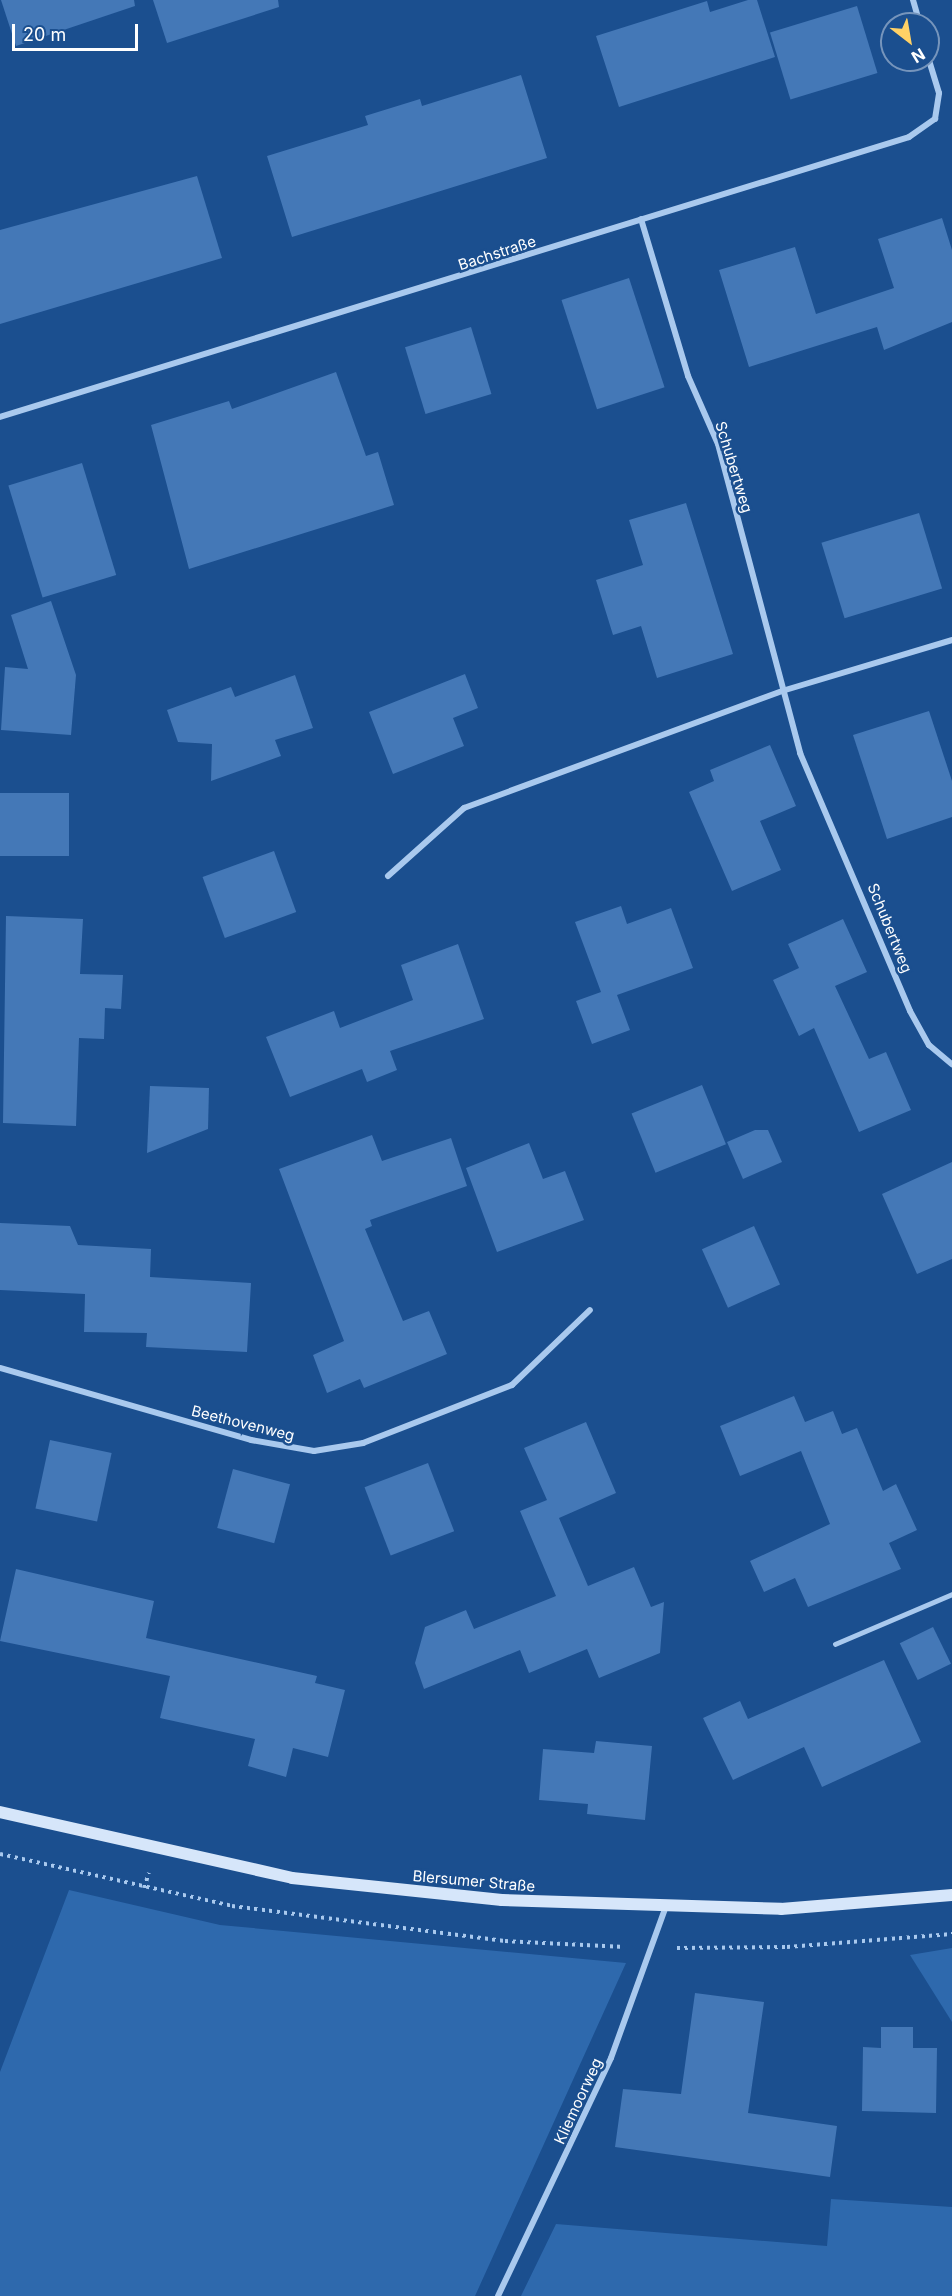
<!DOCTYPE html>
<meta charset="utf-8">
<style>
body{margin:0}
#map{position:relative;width:952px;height:2296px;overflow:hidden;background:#1b4f8f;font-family:Inter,sans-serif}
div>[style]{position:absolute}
.green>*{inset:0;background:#2e69ad}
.building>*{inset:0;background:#4478b7;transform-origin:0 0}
.path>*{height:4px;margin-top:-2px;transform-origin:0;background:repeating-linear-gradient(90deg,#a9c9ee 0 3px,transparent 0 7.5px)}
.service>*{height:4.5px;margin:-2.25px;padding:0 2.25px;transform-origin:2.25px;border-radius:2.25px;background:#a9c9ee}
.minor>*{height:6px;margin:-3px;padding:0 3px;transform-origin:3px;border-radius:3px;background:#a9c9ee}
.secondary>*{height:12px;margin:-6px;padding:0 6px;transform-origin:6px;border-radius:6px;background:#d6e6fa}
span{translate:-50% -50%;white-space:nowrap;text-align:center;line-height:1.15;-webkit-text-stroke:5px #1b4f8f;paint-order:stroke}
.street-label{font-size:15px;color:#fff}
.north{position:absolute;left:880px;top:12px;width:60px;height:60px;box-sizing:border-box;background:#1b4f8f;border:2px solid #7695bc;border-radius:50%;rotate:149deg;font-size:16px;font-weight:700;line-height:24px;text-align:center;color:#fff}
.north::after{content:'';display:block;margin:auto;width:21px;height:27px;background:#ffd166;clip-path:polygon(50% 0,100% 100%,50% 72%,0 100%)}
.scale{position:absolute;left:12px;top:24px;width:126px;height:27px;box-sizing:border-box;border:3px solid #fff;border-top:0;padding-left:8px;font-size:18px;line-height:21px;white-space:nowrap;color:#fff;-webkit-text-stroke:4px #1b4f8f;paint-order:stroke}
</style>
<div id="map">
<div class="green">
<i style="clip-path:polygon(69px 1890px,220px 1925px,626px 1963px,475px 2296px,0 2296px,0 2072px)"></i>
<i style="clip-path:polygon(952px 1948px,952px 2022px,910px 1955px)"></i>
<i style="clip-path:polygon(831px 2199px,952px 2207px,952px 2296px,521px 2296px,556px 2224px,827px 2246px)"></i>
</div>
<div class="building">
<i style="clip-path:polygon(1px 0,134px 0,135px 6px,16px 46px)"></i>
<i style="clip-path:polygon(153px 0,278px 0,279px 7px,167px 43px)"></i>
<i style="clip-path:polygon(748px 0,757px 0,775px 57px,619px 107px,596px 36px,707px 1px,710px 12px)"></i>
<i style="left:857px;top:6px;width:70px;height:91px;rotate:73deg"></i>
<i style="clip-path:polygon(521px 75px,547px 158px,292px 237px,267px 156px,368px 125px,365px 116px,420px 99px,422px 106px)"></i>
<i style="clip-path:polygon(197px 176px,222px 258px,0 324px,0 230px)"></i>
<i style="clip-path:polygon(942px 218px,952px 250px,952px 322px,884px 350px,877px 327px,749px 367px,719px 270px,795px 247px,816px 314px,894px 288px,878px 239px)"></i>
<i style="left:629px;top:278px;width:115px;height:71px;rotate:72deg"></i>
<i style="left:471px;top:327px;width:70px;height:69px;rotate:73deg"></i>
<i style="clip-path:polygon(336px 372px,366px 456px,378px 452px,394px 505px,189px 569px,151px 425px,229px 401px,232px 409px)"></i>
<i style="left:82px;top:463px;width:117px;height:77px;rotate:73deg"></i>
<i style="clip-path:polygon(686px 503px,733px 654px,657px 678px,641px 626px,613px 635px,596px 580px,643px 565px,629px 520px)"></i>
<i style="left:919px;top:513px;width:79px;height:102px;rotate:73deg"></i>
<i style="clip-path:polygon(51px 601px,76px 675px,71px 735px,1px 730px,5px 667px,28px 669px,11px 615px)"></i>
<i style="clip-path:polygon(465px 674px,478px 708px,453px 718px,464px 746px,393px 774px,369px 712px)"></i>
<i style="clip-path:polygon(295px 675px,313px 728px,275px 740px,281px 756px,211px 781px,212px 744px,178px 742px,167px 710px,231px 687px,235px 697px)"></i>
<i style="clip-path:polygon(929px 711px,952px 781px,952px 817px,887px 839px,853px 735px)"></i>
<i style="clip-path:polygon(770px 745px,796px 806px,760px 821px,781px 870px,732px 891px,689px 792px,714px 781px,710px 770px)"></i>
<i style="left:0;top:793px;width:69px;height:63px"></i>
<i style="left:274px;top:851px;width:65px;height:76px;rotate:70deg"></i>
<i style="clip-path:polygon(621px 906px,627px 924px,671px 908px,693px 968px,617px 995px,630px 1030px,592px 1044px,576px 1001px,601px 992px,575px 922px)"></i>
<i style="clip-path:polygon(6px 916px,83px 919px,80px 974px,123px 975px,121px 1009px,105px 1008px,104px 1039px,79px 1038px,76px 1126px,3px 1123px)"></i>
<i style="clip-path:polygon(843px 919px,867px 972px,835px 986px,869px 1059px,886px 1052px,911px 1110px,859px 1132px,814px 1028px,799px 1036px,773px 980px,799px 968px,788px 944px)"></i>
<i style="clip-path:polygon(458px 944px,484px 1019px,390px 1051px,397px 1070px,367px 1082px,362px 1069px,290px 1097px,266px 1037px,334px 1011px,340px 1028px,413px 1000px,401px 965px)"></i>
<i style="left:702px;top:1085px;width:64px;height:76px;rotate:68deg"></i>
<i style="clip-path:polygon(150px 1086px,209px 1088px,208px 1129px,147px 1153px)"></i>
<i style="clip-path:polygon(755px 1130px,768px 1130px,782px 1162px,743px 1179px,727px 1142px)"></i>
<i style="clip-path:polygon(372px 1135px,382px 1161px,451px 1138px,467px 1186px,370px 1220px,372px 1226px,365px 1229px,403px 1321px,429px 1311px,447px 1354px,364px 1388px,360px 1379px,327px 1393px,313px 1355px,344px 1341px,279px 1169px)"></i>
<i style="clip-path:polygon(529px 1143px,543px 1179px,565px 1171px,584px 1220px,497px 1252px,466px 1168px)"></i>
<i style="clip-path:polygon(952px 1162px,952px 1259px,917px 1274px,882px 1194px)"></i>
<i style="clip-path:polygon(0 1223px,70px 1226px,78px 1245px,151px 1249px,150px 1277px,251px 1283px,247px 1352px,146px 1347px,147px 1333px,84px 1332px,85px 1294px,0 1290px)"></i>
<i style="left:754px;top:1226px;width:64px;height:57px;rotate:66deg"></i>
<i style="clip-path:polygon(794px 1396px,805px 1422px,833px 1411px,842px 1434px,857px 1428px,883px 1491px,896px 1484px,917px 1530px,889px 1543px,901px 1569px,808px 1607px,795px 1578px,764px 1592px,750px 1561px,830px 1524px,801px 1451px,740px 1476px,720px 1426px)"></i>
<i style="clip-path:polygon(586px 1422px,616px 1493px,559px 1518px,588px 1586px,634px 1567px,651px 1607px,664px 1602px,660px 1653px,599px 1678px,587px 1649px,529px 1673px,520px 1650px,424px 1689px,415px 1663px,425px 1627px,466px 1610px,474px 1629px,556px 1596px,520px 1511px,547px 1500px,524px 1448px)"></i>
<i style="left:50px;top:1440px;width:63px;height:70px;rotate:12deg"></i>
<i style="left:428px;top:1463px;width:73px;height:68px;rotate:69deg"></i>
<i style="left:233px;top:1469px;width:59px;height:61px;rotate:15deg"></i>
<i style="clip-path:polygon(16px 1569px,154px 1601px,146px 1638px,317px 1676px,315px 1683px,345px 1690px,328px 1757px,293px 1748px,286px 1777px,248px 1766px,255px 1739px,160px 1718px,170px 1676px,0 1641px)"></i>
<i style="left:933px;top:1627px;width:41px;height:37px;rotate:64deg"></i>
<i style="clip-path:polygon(884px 1660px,921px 1742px,822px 1787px,804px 1747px,733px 1780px,703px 1718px,740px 1701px,748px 1719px)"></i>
<i style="clip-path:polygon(596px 1741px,652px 1746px,645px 1820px,587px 1814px,588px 1804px,539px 1800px,543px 1749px,594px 1753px)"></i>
<i style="clip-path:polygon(695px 1993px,764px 2002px,748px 2113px,837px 2126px,830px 2177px,615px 2147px,623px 2089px,681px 2094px)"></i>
<i style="clip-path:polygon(881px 2027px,913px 2027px,913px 2048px,937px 2048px,936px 2113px,862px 2111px,863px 2047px,881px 2048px)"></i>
</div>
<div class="path">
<i style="left:0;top:1854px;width:238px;rotate:12.6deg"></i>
<i style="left:232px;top:1906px;width:275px;rotate:7.3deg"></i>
<i style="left:505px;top:1941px;width:120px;rotate:2.9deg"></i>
<i style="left:144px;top:1888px;width:16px;rotate:-72deg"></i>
<i style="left:677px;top:1948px;width:110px;rotate:-0.5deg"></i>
<i style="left:787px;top:1947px;width:166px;rotate:-4.5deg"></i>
</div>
<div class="service">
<i style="left:835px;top:1644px;width:127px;rotate:-23.1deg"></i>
</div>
<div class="minor">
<i style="left:913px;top:0;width:25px;rotate:74deg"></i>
<i style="left:641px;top:219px;width:164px;rotate:73.3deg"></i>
<i style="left:688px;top:376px;width:74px;rotate:66.2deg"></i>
<i style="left:718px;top:444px;width:320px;rotate:75.1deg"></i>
<i style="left:800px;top:753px;width:280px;rotate:66.9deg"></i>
<i style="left:910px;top:1011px;width:39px;rotate:61deg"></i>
<i style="left:929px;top:1045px;width:30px;rotate:40deg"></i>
<i style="left:0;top:417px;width:951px;rotate:-17.12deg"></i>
<i style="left:909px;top:137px;width:32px;rotate:-35deg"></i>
<i style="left:935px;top:119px;width:26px;rotate:-81deg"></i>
<i style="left:939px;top:93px;width:38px;rotate:-107deg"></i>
<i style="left:388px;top:876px;width:102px;rotate:-41.8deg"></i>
<i style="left:464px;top:808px;width:339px;rotate:-20.2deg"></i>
<i style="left:782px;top:691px;width:177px;rotate:-16.7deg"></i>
<i style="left:0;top:1368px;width:261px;rotate:16deg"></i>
<i style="left:251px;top:1440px;width:64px;rotate:9.9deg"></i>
<i style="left:314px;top:1451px;width:50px;rotate:-9.3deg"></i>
<i style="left:363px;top:1443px;width:160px;rotate:-21.3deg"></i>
<i style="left:512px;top:1385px;width:108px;rotate:-43.9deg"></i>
<i style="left:498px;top:2296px;width:263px;rotate:-64.6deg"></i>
<i style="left:611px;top:2058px;width:158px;rotate:-70.1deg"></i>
</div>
<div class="secondary">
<i style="left:0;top:1812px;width:299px;rotate:12.7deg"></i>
<i style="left:292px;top:1878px;width:211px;rotate:6deg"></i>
<i style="left:502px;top:1900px;width:279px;rotate:1.8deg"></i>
<i style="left:781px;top:1909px;width:172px;rotate:-4.7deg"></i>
</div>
<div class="street-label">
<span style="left:497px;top:253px;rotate:-18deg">Bachstraße</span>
<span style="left:734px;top:467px;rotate:73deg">Schubertweg</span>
<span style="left:890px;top:928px;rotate:68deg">Schubertweg</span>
<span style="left:243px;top:1423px;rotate:14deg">Beethovenweg</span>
<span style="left:474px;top:1881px;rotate:5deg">Blersumer Straße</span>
<span style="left:578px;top:2101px;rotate:-65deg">Kliemoorweg</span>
</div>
<div class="north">N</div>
<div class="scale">20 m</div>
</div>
